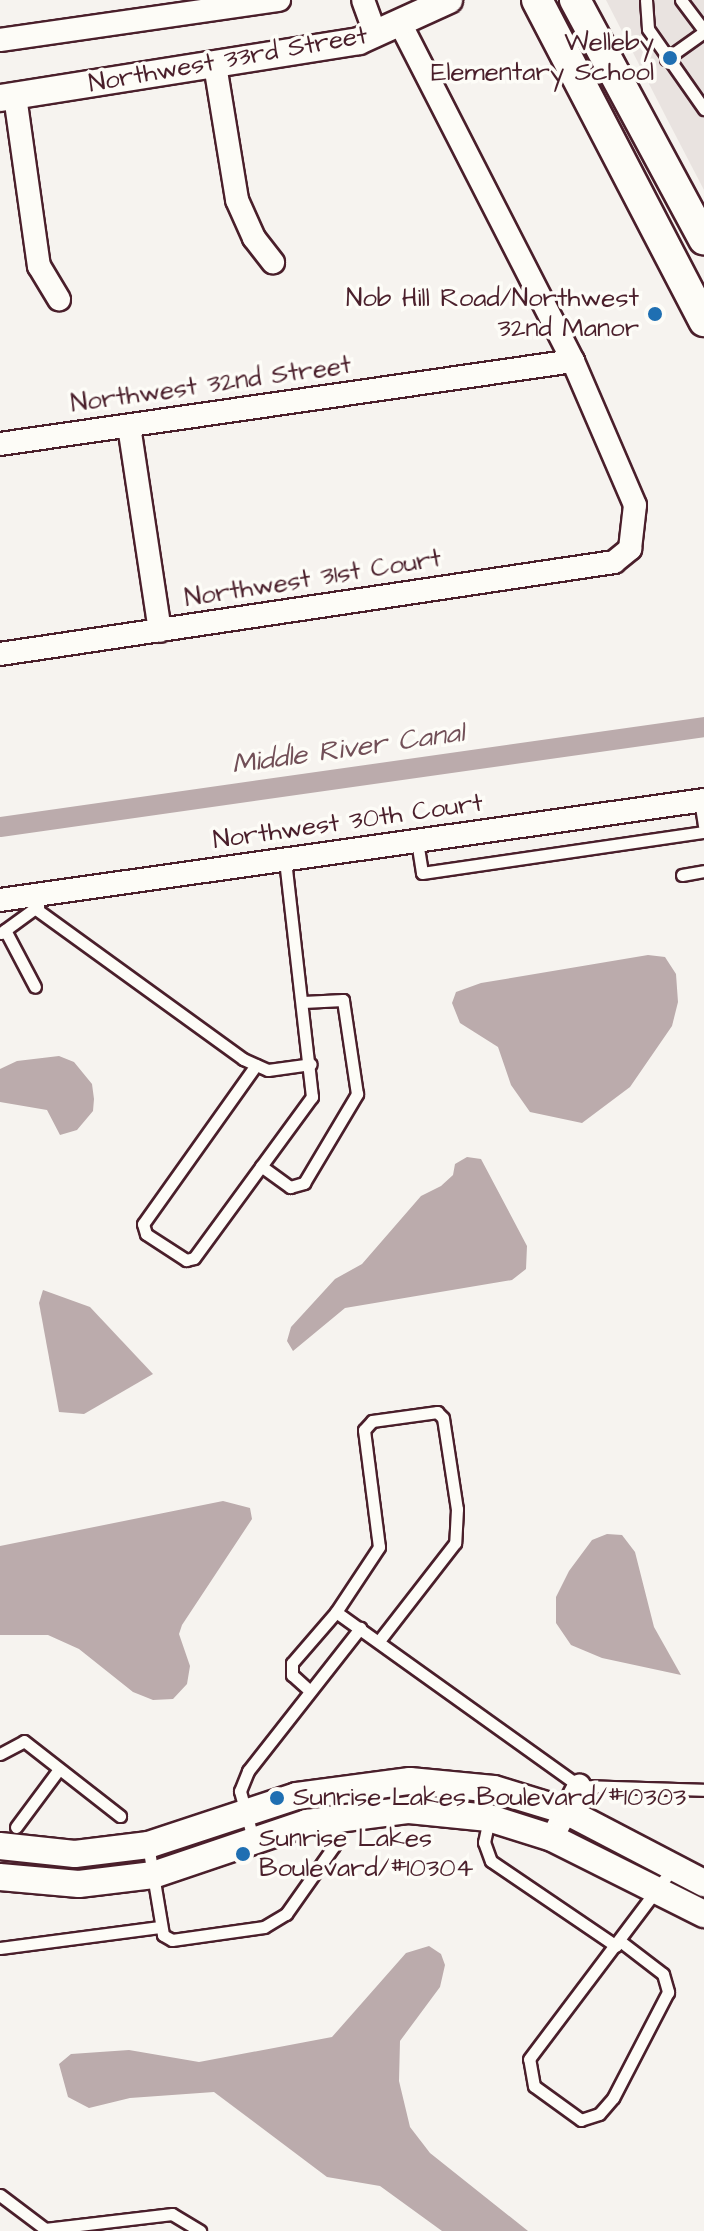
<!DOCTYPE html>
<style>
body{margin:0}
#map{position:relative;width:704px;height:2231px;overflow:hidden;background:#f6f3ef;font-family:"Architects Daughter",sans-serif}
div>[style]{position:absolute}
.built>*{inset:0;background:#e9e3e0}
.water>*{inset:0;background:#bbabac}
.canal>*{height:20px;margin:-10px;padding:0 10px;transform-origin:10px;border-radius:10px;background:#bbabac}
.roads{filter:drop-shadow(2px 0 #4a1f2b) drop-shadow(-2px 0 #4a1f2b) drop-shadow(0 2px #4a1f2b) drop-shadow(0 -2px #4a1f2b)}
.service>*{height:11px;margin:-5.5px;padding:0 5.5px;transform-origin:5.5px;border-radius:5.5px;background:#fdfcf7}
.minor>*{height:22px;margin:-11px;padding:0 11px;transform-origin:11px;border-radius:11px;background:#fdfcf7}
.tertiary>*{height:26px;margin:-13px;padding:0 13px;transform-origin:13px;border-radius:13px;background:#fdfcf7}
.secondary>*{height:30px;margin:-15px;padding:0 15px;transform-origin:15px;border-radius:15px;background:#fdfcf7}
.dots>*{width:22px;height:22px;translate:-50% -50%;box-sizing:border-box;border:4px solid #fdfcf7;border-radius:50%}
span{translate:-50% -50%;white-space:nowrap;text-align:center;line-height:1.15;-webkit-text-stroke:7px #fdfcf7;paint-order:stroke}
.poi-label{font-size:26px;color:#4a1f2b}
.right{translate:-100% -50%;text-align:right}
.left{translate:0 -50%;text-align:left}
.street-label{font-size:26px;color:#4a1f2b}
.water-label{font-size:28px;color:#725058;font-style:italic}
</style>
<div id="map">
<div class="built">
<i style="clip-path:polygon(606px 0,704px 0,704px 190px,666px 117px)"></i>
</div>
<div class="water">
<i style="clip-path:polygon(648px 955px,665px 957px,676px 974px,678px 1002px,672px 1026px,630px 1087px,582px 1123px,530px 1112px,511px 1085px,498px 1047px,460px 1023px,452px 1003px,456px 992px,481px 983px)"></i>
<i style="clip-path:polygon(59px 1056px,74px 1062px,92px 1084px,94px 1099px,93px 1111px,77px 1130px,60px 1135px,47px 1110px,0 1102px,0 1069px,17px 1061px)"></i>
<i style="clip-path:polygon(467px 1157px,481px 1159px,527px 1246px,526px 1269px,512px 1280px,345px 1308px,293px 1351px,287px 1341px,291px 1327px,335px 1279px,362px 1264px,421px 1196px,441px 1186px,453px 1175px,455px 1164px)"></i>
<i style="clip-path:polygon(43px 1290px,90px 1307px,153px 1374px,84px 1414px,59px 1412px,39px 1303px)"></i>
<i style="clip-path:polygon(223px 1501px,250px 1508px,252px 1519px,182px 1625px,179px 1634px,190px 1666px,187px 1684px,173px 1699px,153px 1700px,133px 1692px,79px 1649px,48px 1635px,0 1635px,0 1546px)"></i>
<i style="clip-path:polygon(607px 1534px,622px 1535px,635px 1552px,654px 1627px,681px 1675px,602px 1658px,571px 1645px,556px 1623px,556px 1597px,569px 1571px,592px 1540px)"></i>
<i style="clip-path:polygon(429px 1946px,441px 1954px,445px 1965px,440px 1987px,400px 2041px,399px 2081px,410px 2127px,430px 2153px,528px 2231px,442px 2231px,380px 2186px,327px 2177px,214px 2092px,130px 2098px,89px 2108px,68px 2097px,59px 2064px,71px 2054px,129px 2050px,199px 2062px,332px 2037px,406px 1953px)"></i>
</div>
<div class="canal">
<i style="left:0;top:827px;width:711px;rotate:-8.08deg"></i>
</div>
<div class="roads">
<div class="service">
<i style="left:646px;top:0;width:29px;rotate:86deg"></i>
<i style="left:648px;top:29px;width:98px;rotate:55deg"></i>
<i style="left:681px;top:0;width:39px;rotate:53deg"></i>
<i style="left:666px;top:59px;width:47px;rotate:-35.4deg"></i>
<i style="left:700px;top:800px;width:26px;rotate:81deg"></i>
<i style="left:417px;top:841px;width:32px;rotate:81deg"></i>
<i style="left:422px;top:873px;width:285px;rotate:-8.3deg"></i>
<i style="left:682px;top:875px;width:22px;rotate:-10deg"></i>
<i style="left:36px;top:909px;width:256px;rotate:35.9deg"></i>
<i style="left:243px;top:1059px;width:27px;rotate:24deg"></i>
<i style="left:268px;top:1070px;width:43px;rotate:-7.9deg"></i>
<i style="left:5px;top:930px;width:64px;rotate:62.2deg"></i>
<i style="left:1px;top:933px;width:46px;rotate:-36.1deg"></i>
<i style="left:256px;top:1065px;width:195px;rotate:125.4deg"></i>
<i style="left:143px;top:1224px;width:10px;rotate:73deg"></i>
<i style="left:146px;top:1234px;width:48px;rotate:33deg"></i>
<i style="left:186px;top:1260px;width:8px;rotate:-14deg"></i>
<i style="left:194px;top:1258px;width:200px;rotate:-53.8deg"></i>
<i style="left:312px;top:1097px;width:239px;rotate:-96.5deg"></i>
<i style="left:261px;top:1166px;width:36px;rotate:36deg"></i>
<i style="left:290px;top:1187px;width:15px;rotate:-16deg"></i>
<i style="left:304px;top:1183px;width:104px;rotate:-59.2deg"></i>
<i style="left:357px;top:1094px;width:95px;rotate:-98.5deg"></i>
<i style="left:343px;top:1000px;width:40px;rotate:177.1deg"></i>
<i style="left:336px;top:1612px;width:299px;rotate:35.6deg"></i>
<i style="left:579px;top:1786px;width:125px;rotate:1.8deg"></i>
<i style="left:310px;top:1691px;width:24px;rotate:-138deg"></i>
<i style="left:292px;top:1675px;width:12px;rotate:-90deg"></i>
<i style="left:292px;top:1663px;width:67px;rotate:-49.2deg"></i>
<i style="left:336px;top:1612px;width:78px;rotate:-56.5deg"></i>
<i style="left:379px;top:1547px;width:118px;rotate:-97.3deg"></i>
<i style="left:364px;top:1430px;width:12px;rotate:-48deg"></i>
<i style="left:372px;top:1421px;width:66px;rotate:-7.9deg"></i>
<i style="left:437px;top:1412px;width:8px;rotate:45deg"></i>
<i style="left:443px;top:1418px;width:92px;rotate:81.3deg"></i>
<i style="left:457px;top:1509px;width:34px;rotate:93deg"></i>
<i style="left:455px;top:1543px;width:124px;rotate:127.8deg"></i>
<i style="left:0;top:1754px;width:27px;rotate:-28deg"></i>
<i style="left:24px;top:1741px;width:122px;rotate:38deg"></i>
<i style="left:489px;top:1819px;width:24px;rotate:102deg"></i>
<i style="left:484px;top:1842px;width:20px;rotate:70deg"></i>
<i style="left:491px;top:1861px;width:151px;rotate:34.2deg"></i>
<i style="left:16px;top:1827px;width:72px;rotate:-53.4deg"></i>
<i style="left:254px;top:1842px;width:53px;rotate:-105.4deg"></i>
<i style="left:240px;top:1791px;width:22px;rotate:-68deg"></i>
<i style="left:248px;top:1771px;width:182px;rotate:-51.9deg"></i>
<i style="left:148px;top:1845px;width:91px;rotate:80.5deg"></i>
<i style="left:163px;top:1935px;width:10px;rotate:29deg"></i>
<i style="left:172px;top:1940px;width:93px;rotate:-8deg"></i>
<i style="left:264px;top:1927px;width:26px;rotate:-31deg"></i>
<i style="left:286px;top:1914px;width:83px;rotate:-54.8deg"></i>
<i style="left:334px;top:1846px;width:27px;rotate:-96deg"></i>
<i style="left:620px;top:1941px;width:54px;rotate:37.5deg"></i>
<i style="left:663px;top:1974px;width:19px;rotate:74deg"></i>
<i style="left:668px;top:1992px;width:119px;rotate:117.4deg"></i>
<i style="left:613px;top:2098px;width:21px;rotate:131deg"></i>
<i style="left:599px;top:2114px;width:19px;rotate:162deg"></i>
<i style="left:581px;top:2120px;width:58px;rotate:-144.1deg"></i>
<i style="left:534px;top:2086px;width:27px;rotate:-100deg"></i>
<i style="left:529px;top:2059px;width:238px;rotate:-53deg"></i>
<i style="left:0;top:1948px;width:161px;rotate:-7.5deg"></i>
<i style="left:0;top:2195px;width:60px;rotate:36.9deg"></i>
<i style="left:45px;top:2229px;width:128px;rotate:-6.7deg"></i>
<i style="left:172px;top:2214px;width:33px;rotate:31deg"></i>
</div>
<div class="minor">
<i style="left:363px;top:0;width:37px;rotate:70deg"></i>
<i style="left:0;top:40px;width:282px;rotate:-8.2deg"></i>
<i style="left:215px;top:65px;width:137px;rotate:80.7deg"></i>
<i style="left:237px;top:200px;width:42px;rotate:65.9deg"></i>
<i style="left:254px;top:238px;width:31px;rotate:52deg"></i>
<i style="left:15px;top:96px;width:172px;rotate:82deg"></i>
<i style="left:39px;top:266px;width:39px;rotate:59deg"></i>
<i style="left:129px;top:426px;width:207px;rotate:81.4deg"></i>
<i style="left:0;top:444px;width:579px;rotate:-8.24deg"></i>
<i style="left:0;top:654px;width:621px;rotate:-8.52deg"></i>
<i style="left:614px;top:562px;width:21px;rotate:-39deg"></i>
<i style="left:630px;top:549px;width:44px;rotate:-83.5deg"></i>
<i style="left:635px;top:505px;width:157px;rotate:-113.3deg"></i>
<i style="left:573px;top:361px;width:377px;rotate:-117.1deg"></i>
<i style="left:0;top:900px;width:711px;rotate:-8.08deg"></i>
<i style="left:552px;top:1838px;width:59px;rotate:-62.6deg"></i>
</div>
<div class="tertiary">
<i style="left:0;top:98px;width:363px;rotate:-9deg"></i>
<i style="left:359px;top:41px;width:99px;rotate:-24.5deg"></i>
<i style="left:0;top:1846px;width:75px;rotate:6.1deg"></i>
<i style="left:75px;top:1854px;width:74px;rotate:-7deg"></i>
<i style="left:148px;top:1845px;width:157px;rotate:-18.2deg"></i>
<i style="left:297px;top:1796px;width:114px;rotate:-7.6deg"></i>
<i style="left:410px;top:1781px;width:84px;rotate:5.4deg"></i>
<i style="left:494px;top:1789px;width:75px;rotate:17deg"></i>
<i style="left:566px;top:1811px;width:156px;rotate:27.6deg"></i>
<i style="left:0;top:1877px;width:79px;rotate:5.1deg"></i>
<i style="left:79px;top:1884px;width:75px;rotate:-6.9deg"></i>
<i style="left:153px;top:1875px;width:163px;rotate:-18.7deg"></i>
<i style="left:307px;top:1823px;width:103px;rotate:-7.3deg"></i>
<i style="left:409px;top:1810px;width:80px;rotate:5.7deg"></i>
<i style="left:489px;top:1818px;width:66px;rotate:17.6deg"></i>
<i style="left:552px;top:1838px;width:170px;rotate:26.6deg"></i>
</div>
<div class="secondary">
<i style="left:537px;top:0;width:362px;rotate:62.5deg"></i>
<i style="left:575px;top:0;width:272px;rotate:61.7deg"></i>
</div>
</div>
<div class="dots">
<i style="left:670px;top:58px;background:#1f6fb2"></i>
<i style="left:655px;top:314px;background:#1f6fb2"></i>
<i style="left:277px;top:1798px;background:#1f6fb2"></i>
<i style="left:243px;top:1854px;background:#1f6fb2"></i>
</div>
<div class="poi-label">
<span class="right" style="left:654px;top:58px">Welleby<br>Elementary School</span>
<span class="right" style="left:639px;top:314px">Nob Hill Road/Northwest<br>32nd Manor</span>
<span class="left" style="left:293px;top:1798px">Sunrise Lakes Boulevard/#10303</span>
<span class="left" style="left:259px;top:1854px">Sunrise Lakes<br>Boulevard/#10304</span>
</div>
<div class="street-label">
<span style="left:228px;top:60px;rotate:-10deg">Northwest 33rd Street</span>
<span style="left:211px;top:385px;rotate:-8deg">Northwest 32nd Street</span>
<span style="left:313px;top:579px;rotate:-9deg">Northwest 31st Court</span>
<span style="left:348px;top:822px;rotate:-8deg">Northwest 30th Court</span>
</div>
<div class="water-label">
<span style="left:348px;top:749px;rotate:-8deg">Middle River Canal</span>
</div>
</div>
